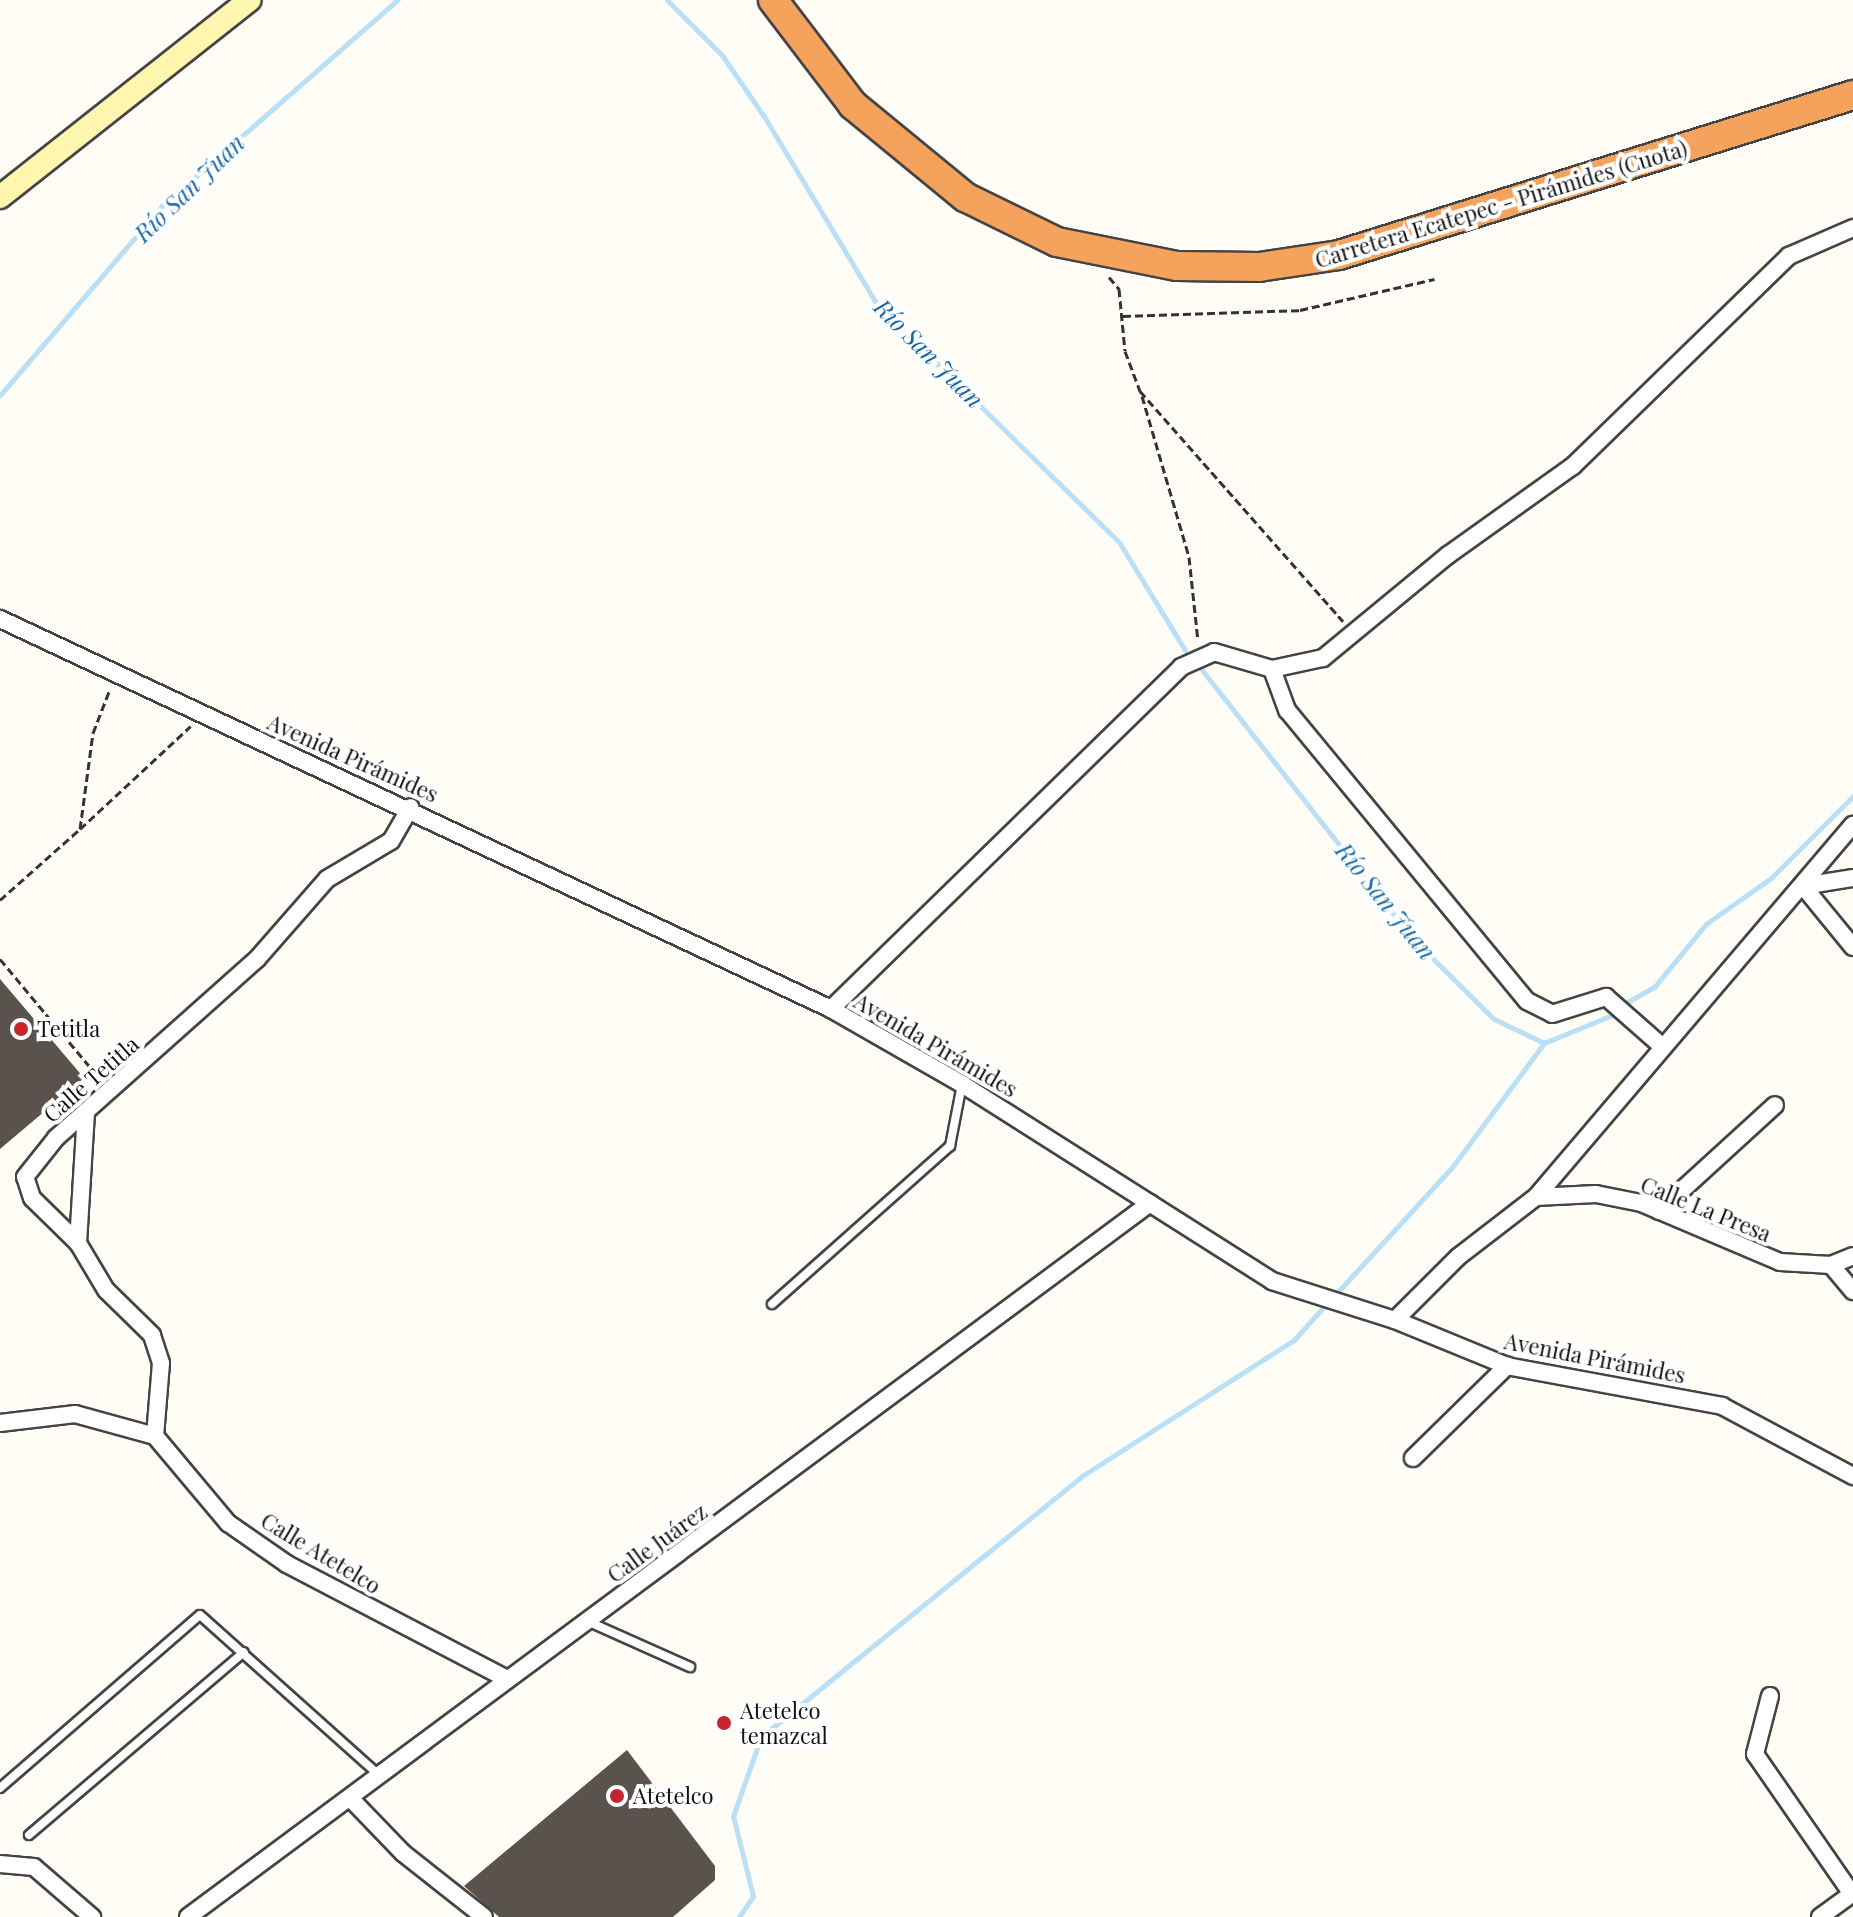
<!DOCTYPE html>
<meta charset="utf-8">
<style>
body{margin:0}
#map{position:relative;width:1853px;height:1917px;overflow:hidden;background:#fffdf5;font-family:"Playfair Display",serif}
div>[style]{position:absolute}
.stream>*{height:5px;margin:-2.5px;padding:0 2.5px;transform-origin:2.5px;border-radius:2.5px;background:#b9e0f7}
.building>*{inset:0;background:#5a524d}
.path>*{height:3px;margin-top:-1.5px;transform-origin:0;background:repeating-linear-gradient(90deg,#333 0 8px,transparent 0 12px)}
.roads{filter:drop-shadow(2px 0 #444) drop-shadow(-2px 0 #444) drop-shadow(0 2px #444) drop-shadow(0 -2px #444)}
.lane>*{height:8px;margin:-4px;padding:0 4px;transform-origin:4px;border-radius:4px;background:#fff}
.street>*{height:16px;margin:-8px;padding:0 8px;transform-origin:8px;border-radius:8px;background:#fff}
.secondary>*{height:22px;margin:-11px;padding:0 11px;transform-origin:11px;border-radius:11px;background:#fff6b0}
.highway>*{height:28px;margin:-14px;padding:0 14px;transform-origin:14px;border-radius:14px;background:#f5a25d}
.dots>*{width:22px;height:22px;translate:-50% -50%;box-sizing:border-box;border:4px solid #fff;border-radius:50%}
span{translate:-50% -50%;white-space:nowrap;text-align:center;line-height:1.15;-webkit-text-stroke:8px #fff;paint-order:stroke}
.street-label{font-size:22px;color:#111}
.poi-label{font-size:22px;color:#111}
.left{translate:0 -50%;text-align:left}
.water-label{font-size:24px;color:#1768a6;font-style:italic}
</style>
<div id="map">
<div class="stream">
<i style="left:667px;top:0;width:78px;rotate:45deg"></i>
<i style="left:722px;top:55px;width:76px;rotate:55.7deg"></i>
<i style="left:765px;top:118px;width:219px;rotate:59deg"></i>
<i style="left:878px;top:306px;width:337px;rotate:44.4deg"></i>
<i style="left:1119px;top:542px;width:127px;rotate:58.6deg"></i>
<i style="left:0;top:395px;width:249px;rotate:-49.4deg"></i>
<i style="left:162px;top:206px;width:313px;rotate:-41.2deg"></i>
<i style="left:1202px;top:670px;width:339px;rotate:51.9deg"></i>
<i style="left:1411px;top:937px;width:117px;rotate:44.7deg"></i>
<i style="left:1494px;top:1019px;width:55px;rotate:25.6deg"></i>
<i style="left:1544px;top:1043px;width:79px;rotate:-22.3deg"></i>
<i style="left:1626px;top:1003px;width:34px;rotate:-30deg"></i>
<i style="left:1655px;top:986px;width:80px;rotate:-50.6deg"></i>
<i style="left:1706px;top:924px;width:80px;rotate:-35.3deg"></i>
<i style="left:1771px;top:878px;width:116px;rotate:-45deg"></i>
<i style="left:1334px;top:1296px;width:176px;rotate:-47.5deg"></i>
<i style="left:1453px;top:1166px;width:153px;rotate:-53.5deg"></i>
<i style="left:739px;top:1917px;width:25px;rotate:-56deg"></i>
<i style="left:753px;top:1896px;width:82px;rotate:-104deg"></i>
<i style="left:733px;top:1816px;width:84px;rotate:-70.5deg"></i>
<i style="left:761px;top:1737px;width:414px;rotate:-39.1deg"></i>
<i style="left:1082px;top:1476px;width:252px;rotate:-32.7deg"></i>
<i style="left:1294px;top:1340px;width:50px;rotate:-48.3deg"></i>
</div>
<div class="building">
<i style="clip-path:polygon(0 979px,84px 1078px,0 1149px)"></i>
<i style="clip-path:polygon(627px 1750px,715px 1866px,715px 1880px,673px 1917px,499px 1917px,464px 1886px)"></i>
</div>
<div class="path">
<i style="left:1109px;top:277px;width:16px;rotate:50deg"></i>
<i style="left:1119px;top:289px;width:62px;rotate:84.5deg"></i>
<i style="left:1125px;top:351px;width:43px;rotate:69.4deg"></i>
<i style="left:1140px;top:391px;width:307px;rotate:48.6deg"></i>
<i style="left:1123px;top:316px;width:177px;rotate:-1.9deg"></i>
<i style="left:1300px;top:310px;width:138px;rotate:-13deg"></i>
<i style="left:1142px;top:396px;width:168px;rotate:73.7deg"></i>
<i style="left:1189px;top:557px;width:84px;rotate:83.9deg"></i>
<i style="left:80px;top:829px;width:151px;rotate:-42.9deg"></i>
<i style="left:0;top:900px;width:107px;rotate:-41.6deg"></i>
<i style="left:80px;top:829px;width:97px;rotate:-82.3deg"></i>
<i style="left:93px;top:733px;width:47px;rotate:-68.9deg"></i>
<i style="left:0;top:959px;width:155px;rotate:50.2deg"></i>
</div>
<div class="roads">
<div class="lane">
<i style="left:772px;top:1304px;width:238px;rotate:-41.6deg"></i>
<i style="left:950px;top:1146px;width:63px;rotate:-79deg"></i>
<i style="left:587px;top:1621px;width:113px;rotate:24.1deg"></i>
<i style="left:0;top:1788px;width:264px;rotate:-40.9deg"></i>
<i style="left:200px;top:1615px;width:241px;rotate:41.8deg"></i>
<i style="left:29px;top:1835px;width:282px;rotate:-40.4deg"></i>
</div>
<div class="street">
<i style="left:0;top:619px;width:918px;rotate:25.14deg"></i>
<i style="left:831px;top:1009px;width:151px;rotate:29.8deg"></i>
<i style="left:962px;top:1084px;width:367px;rotate:32.4deg"></i>
<i style="left:1272px;top:1281px;width:129px;rotate:17.6deg"></i>
<i style="left:1395px;top:1320px;width:121px;rotate:22.3deg"></i>
<i style="left:1507px;top:1366px;width:219px;rotate:10.5deg"></i>
<i style="left:1722px;top:1406px;width:149px;rotate:28.1deg"></i>
<i style="left:1272px;top:669px;width:44px;rotate:69.9deg"></i>
<i style="left:1287px;top:710px;width:377px;rotate:50.5deg"></i>
<i style="left:1527px;top:1001px;width:28px;rotate:27deg"></i>
<i style="left:1552px;top:1014px;width:57px;rotate:-17.5deg"></i>
<i style="left:1606px;top:997px;width:76px;rotate:41.3deg"></i>
<i style="left:1803px;top:886px;width:79px;rotate:50.7deg"></i>
<i style="left:1803px;top:886px;width:51px;rotate:-9.1deg"></i>
<i style="left:831px;top:1009px;width:489px;rotate:-44.3deg"></i>
<i style="left:1181px;top:667px;width:36px;rotate:-24deg"></i>
<i style="left:1214px;top:652px;width:60px;rotate:16.3deg"></i>
<i style="left:1272px;top:669px;width:52px;rotate:-12.2deg"></i>
<i style="left:1323px;top:658px;width:162px;rotate:-39.5deg"></i>
<i style="left:1448px;top:555px;width:153px;rotate:-35.5deg"></i>
<i style="left:1573px;top:466px;width:301px;rotate:-44.2deg"></i>
<i style="left:1789px;top:256px;width:70px;rotate:-23.6deg"></i>
<i style="left:1536px;top:1197px;width:489px;rotate:-49.6deg"></i>
<i style="left:1659px;top:1211px;width:157px;rotate:-42.4deg"></i>
<i style="left:78px;top:1243px;width:131px;rotate:-86.5deg"></i>
<i style="left:1831px;top:1265px;width:34px;rotate:50deg"></i>
<i style="left:1395px;top:1320px;width:89px;rotate:-45deg"></i>
<i style="left:1458px;top:1257px;width:98px;rotate:-37.6deg"></i>
<i style="left:1536px;top:1197px;width:60px;rotate:-2.9deg"></i>
<i style="left:1596px;top:1194px;width:46px;rotate:11.3deg"></i>
<i style="left:1641px;top:1203px;width:151px;rotate:23deg"></i>
<i style="left:1780px;top:1262px;width:51px;rotate:3.4deg"></i>
<i style="left:1831px;top:1265px;width:24px;rotate:-22deg"></i>
<i style="left:0;top:1423px;width:76px;rotate:-6.8deg"></i>
<i style="left:75px;top:1414px;width:83px;rotate:15.4deg"></i>
<i style="left:155px;top:1436px;width:114px;rotate:50deg"></i>
<i style="left:228px;top:1523px;width:72px;rotate:34.8deg"></i>
<i style="left:287px;top:1564px;width:246px;rotate:27.6deg"></i>
<i style="left:155px;top:1436px;width:73px;rotate:-85.3deg"></i>
<i style="left:161px;top:1363px;width:29px;rotate:-108deg"></i>
<i style="left:152px;top:1335px;width:64px;rotate:-135.6deg"></i>
<i style="left:106px;top:1290px;width:55px;rotate:-120.8deg"></i>
<i style="left:78px;top:1243px;width:64px;rotate:-135.6deg"></i>
<i style="left:32px;top:1198px;width:22px;rotate:-108deg"></i>
<i style="left:25px;top:1177px;width:50px;rotate:-51.5deg"></i>
<i style="left:56px;top:1138px;width:269px;rotate:-41.7deg"></i>
<i style="left:257px;top:959px;width:106px;rotate:-48.8deg"></i>
<i style="left:327px;top:879px;width:74px;rotate:-30.7deg"></i>
<i style="left:391px;top:841px;width:39px;rotate:-60deg"></i>
<i style="left:1413px;top:1458px;width:132px;rotate:-44.4deg"></i>
<i style="left:1770px;top:1696px;width:60px;rotate:104.5deg"></i>
<i style="left:1755px;top:1754px;width:170px;rotate:55.3deg"></i>
<i style="left:351px;top:1799px;width:75px;rotate:46.1deg"></i>
<i style="left:403px;top:1853px;width:103px;rotate:38.3deg"></i>
<i style="left:0;top:1864px;width:34px;rotate:5deg"></i>
<i style="left:34px;top:1867px;width:77px;rotate:40.8deg"></i>
<i style="left:188px;top:1917px;width:1198px;rotate:-36.58deg"></i>
<i style="left:1820px;top:1917px;width:41px;rotate:-36deg"></i>
</div>
<div class="secondary">
<i style="left:0;top:197px;width:318px;rotate:-38.3deg"></i>
</div>
<div class="highway">
<i style="left:773px;top:0;width:132px;rotate:52.7deg"></i>
<i style="left:853px;top:105px;width:145px;rotate:39.4deg"></i>
<i style="left:965px;top:197px;width:102px;rotate:26.1deg"></i>
<i style="left:1057px;top:242px;width:122px;rotate:11.3deg"></i>
<i style="left:1177px;top:266px;width:82px;rotate:0.7deg"></i>
<i style="left:1259px;top:267px;width:81px;rotate:-8.5deg"></i>
<i style="left:1339px;top:255px;width:538px;rotate:-17.29deg"></i>
</div>
</div>
<div class="dots">
<i style="left:21px;top:1029px;background:#c4262e"></i>
<i style="left:724px;top:1723px;background:#c4262e"></i>
<i style="left:617px;top:1796px;background:#c4262e"></i>
</div>
<div class="street-label">
<span style="left:1501px;top:204px;rotate:-17deg">Carretera Ecatepec - Pirámides (Cuota)</span>
<span style="left:353px;top:758px;rotate:24deg">Avenida Pirámides</span>
<span style="left:936px;top:1045px;rotate:30deg">Avenida Pirámides</span>
<span style="left:91px;top:1079px;rotate:-41deg">Calle Tetitla</span>
<span style="left:1706px;top:1209px;rotate:22deg">Calle La Presa</span>
<span style="left:1595px;top:1358px;rotate:11deg">Avenida Pirámides</span>
<span style="left:657px;top:1543px;rotate:-36deg">Calle Juárez</span>
<span style="left:321px;top:1553px;rotate:31deg">Calle Atetelco</span>
</div>
<div class="poi-label">
<span class="left" style="left:37px;top:1029px">Tetitla</span>
<span class="left" style="left:740px;top:1723px">Atetelco<br>temazcal</span>
<span class="left" style="left:633px;top:1796px">Atetelco</span>
</div>
<div class="water-label">
<span style="left:189px;top:188px;rotate:-44deg">Río San Juan</span>
<span style="left:929px;top:353px;rotate:45deg">Río San Juan</span>
<span style="left:1386px;top:901px;rotate:51deg">Río San Juan</span>
</div>
</div>
